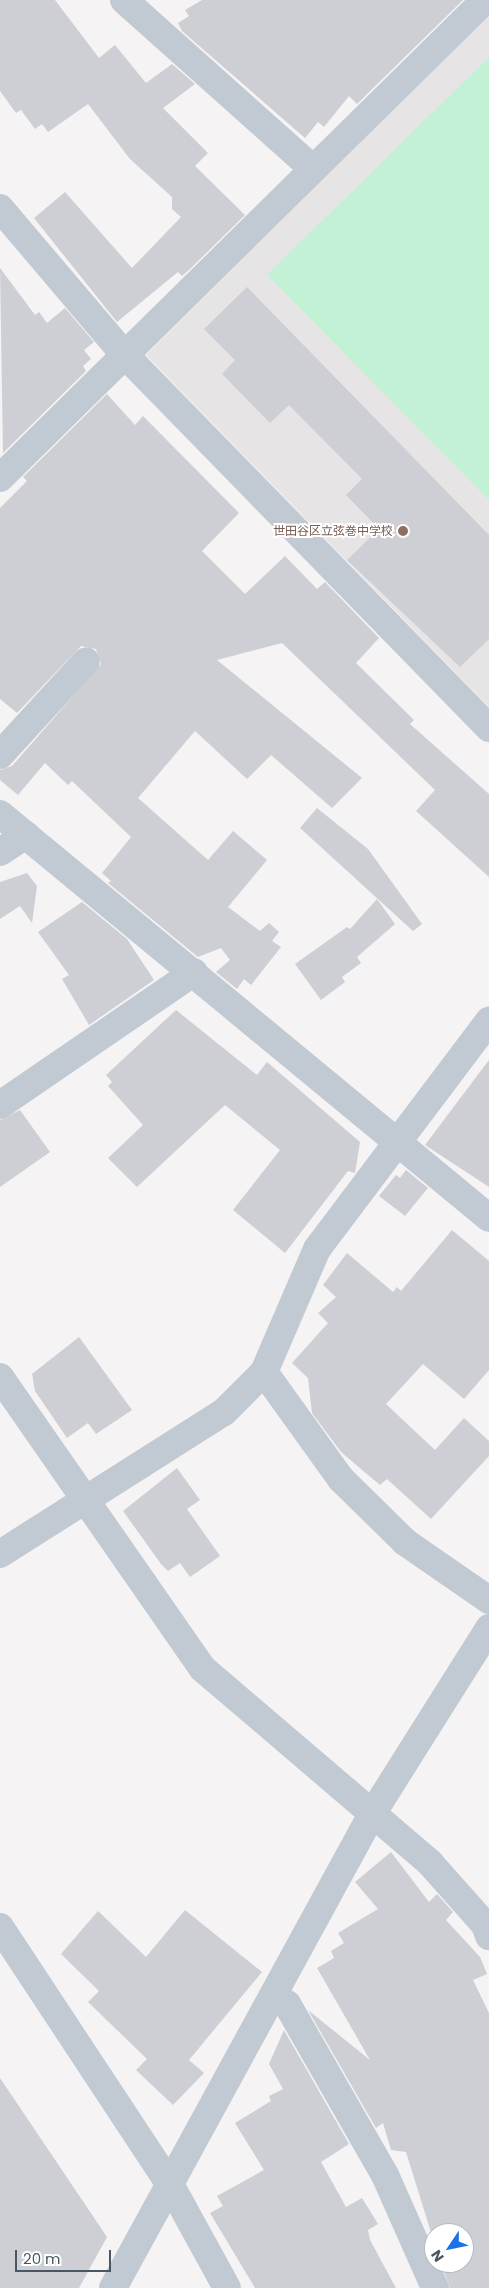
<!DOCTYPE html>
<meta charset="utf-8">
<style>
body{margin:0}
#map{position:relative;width:489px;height:2288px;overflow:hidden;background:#f5f3f3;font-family:Poppins,"Noto Sans JP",sans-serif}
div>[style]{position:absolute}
.education>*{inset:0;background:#e6e4e5}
.green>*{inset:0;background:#c3f1d5}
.building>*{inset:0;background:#cdcfd5}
.minor>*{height:28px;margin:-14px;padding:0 14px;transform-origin:14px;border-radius:14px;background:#c1cad2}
.dots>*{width:14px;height:14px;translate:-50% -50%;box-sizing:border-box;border:2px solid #fff;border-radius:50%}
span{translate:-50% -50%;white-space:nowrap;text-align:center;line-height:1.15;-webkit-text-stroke:4px #fff;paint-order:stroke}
.education-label{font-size:12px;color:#785e54}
.right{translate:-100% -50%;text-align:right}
.north{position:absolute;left:424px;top:2223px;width:50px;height:50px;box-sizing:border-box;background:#fff;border:1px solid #b7bbc0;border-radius:50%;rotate:236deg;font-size:14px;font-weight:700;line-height:20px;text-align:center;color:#4a5661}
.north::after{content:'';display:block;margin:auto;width:18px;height:22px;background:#1a73e8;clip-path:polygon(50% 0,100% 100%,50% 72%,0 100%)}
.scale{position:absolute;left:15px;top:2250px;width:96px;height:22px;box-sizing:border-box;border:2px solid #4a5661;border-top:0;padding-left:6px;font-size:15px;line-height:18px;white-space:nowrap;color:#4a5661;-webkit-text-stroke:4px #fff;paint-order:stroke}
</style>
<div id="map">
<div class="education">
<i style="clip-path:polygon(489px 14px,489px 707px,146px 355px)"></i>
</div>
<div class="green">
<i style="clip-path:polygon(489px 57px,489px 500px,267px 275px)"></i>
</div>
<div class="building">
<i style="clip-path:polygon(0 0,55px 0,99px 58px,115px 45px,146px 83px,172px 64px,195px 84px,163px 108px,208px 153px,195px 166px,245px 215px,190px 269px,182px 276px,178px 272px,117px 322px,34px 218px,65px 192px,132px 268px,181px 217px,172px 209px,172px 197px,130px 159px,88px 104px,48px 132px,42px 124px,35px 129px,21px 110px,16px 113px,0 91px)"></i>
<i style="clip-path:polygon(202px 0,463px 0,357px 104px,349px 96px,324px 127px,318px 122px,305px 138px,182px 31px,178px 23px,189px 16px,185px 10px)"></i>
<i style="clip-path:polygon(0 268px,35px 315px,39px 312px,47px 323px,65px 308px,94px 342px,84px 350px,91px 359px,83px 366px,86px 371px,3px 453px)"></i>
<i style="clip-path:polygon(247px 287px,489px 535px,489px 639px,460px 667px,347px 560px,379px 529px,346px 495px,362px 479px,289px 405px,270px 423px,222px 374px,235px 360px,204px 329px)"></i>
<i style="clip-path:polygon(107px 394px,135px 425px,143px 416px,239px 513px,202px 551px,245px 594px,285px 556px,317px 589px,325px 582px,379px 638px,356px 663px,414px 720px,410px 724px,489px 794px,489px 877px,416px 811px,435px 790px,282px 643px,217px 660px,362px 778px,332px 808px,271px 755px,247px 779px,195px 731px,138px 798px,208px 860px,233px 831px,267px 860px,228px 907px,260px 931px,269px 923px,279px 932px,272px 941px,281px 947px,251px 985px,244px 979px,237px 989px,216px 972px,230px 960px,221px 948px,198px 957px,108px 883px,111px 881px,102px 873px,131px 837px,72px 781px,68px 785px,45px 763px,18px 795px,0 780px,0 770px,12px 766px,101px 664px,96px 649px,81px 646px,17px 713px,0 699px,0 508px,27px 481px,23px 477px)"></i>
<i style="clip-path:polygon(317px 808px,368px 849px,422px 924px,413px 931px,300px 828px)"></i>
<i style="clip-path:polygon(27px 873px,37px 886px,32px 923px,20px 906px,0 919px,0 882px)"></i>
<i style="clip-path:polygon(377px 899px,395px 924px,357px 957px,361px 963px,342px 977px,345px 982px,321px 1000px,295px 964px,347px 927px,350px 929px)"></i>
<i style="clip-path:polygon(82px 902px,127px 939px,154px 980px,89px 1025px,62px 979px,69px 975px,38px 932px)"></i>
<i style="clip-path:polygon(176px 1010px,257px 1075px,267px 1062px,360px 1142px,355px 1173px,348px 1171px,285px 1253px,233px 1210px,280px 1150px,225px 1105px,137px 1187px,108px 1158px,143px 1125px,108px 1086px,112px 1082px,106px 1075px)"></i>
<i style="clip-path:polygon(489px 1060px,489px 1187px,425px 1145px)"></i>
<i style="clip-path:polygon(20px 1110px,50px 1152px,0 1187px,0 1120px)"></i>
<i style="clip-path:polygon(406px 1170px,428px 1188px,405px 1216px,379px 1196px,396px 1175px,400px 1178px)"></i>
<i style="clip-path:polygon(452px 1230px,489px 1261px,489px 1370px,464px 1399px,423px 1364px,386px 1404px,435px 1450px,464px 1418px,489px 1441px,489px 1456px,431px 1519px,387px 1479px,380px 1485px,341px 1452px,312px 1413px,308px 1378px,292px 1363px,328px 1323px,318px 1313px,336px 1297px,323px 1285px,347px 1253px,393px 1292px,397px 1287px,401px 1291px)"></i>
<i style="clip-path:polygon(79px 1337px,132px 1410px,96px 1434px,88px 1423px,67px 1438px,35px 1391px,32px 1374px)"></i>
<i style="clip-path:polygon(177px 1468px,200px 1500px,187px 1509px,220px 1556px,190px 1577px,180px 1563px,168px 1571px,161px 1564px,123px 1511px)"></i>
<i style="clip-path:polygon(391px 1852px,429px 1902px,437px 1894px,453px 1912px,446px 1920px,480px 1957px,487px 1974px,473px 1980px,489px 2013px,489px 2288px,450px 2288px,441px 2263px,464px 2263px,464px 2233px,434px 2233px,434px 2242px,406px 2152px,391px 2150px,383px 2123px,376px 2128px,308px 2010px,370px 2060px,317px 1968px,334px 1958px,331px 1951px,344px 1943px,338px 1933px,378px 1909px,355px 1882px)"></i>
<i style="clip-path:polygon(185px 1910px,262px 1972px,189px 2060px,204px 2073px,173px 2105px,136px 2070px,147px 2059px,88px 2002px,99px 1991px,61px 1954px,98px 1911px,146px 1957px)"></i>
<i style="clip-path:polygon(284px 2030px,349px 2144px,321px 2162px,346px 2207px,362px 2198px,378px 2224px,368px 2230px,370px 2240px,396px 2288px,255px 2288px,210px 2213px,223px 2206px,217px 2196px,264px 2170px,235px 2123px,271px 2101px,269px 2096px,283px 2089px,269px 2064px)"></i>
<i style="clip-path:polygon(0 2078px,107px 2237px,79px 2288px,0 2288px)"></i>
</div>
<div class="minor">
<i style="left:124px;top:0;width:251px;rotate:41.8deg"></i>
<i style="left:0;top:208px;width:190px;rotate:49.7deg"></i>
<i style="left:123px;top:353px;width:524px;rotate:45.7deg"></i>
<i style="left:0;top:478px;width:681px;rotate:-44.58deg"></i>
<i style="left:0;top:755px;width:127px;rotate:-47.5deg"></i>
<i style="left:0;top:814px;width:634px;rotate:39.56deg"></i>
<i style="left:0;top:852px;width:31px;rotate:-33deg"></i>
<i style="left:0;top:1105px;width:235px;rotate:-34.4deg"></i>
<i style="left:264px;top:1372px;width:132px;rotate:54.3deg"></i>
<i style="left:341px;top:1479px;width:90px;rotate:44.5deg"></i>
<i style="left:405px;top:1542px;width:102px;rotate:34.6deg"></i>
<i style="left:0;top:1377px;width:354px;rotate:55.2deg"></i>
<i style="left:202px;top:1668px;width:300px;rotate:40.5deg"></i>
<i style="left:430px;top:1863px;width:83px;rotate:48.4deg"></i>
<i style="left:485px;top:1925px;width:12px;rotate:70deg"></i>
<i style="left:0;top:1554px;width:265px;rotate:-32.4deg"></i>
<i style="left:224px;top:1412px;width:57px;rotate:-45deg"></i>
<i style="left:264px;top:1372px;width:134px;rotate:-66.7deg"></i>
<i style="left:317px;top:1249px;width:286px;rotate:-53deg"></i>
<i style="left:0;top:1927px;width:310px;rotate:56.6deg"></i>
<i style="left:171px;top:2186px;width:116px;rotate:61.2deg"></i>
<i style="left:273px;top:1996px;width:16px;rotate:30deg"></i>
<i style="left:287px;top:2004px;width:197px;rotate:60.2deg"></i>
<i style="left:385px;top:2175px;width:124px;rotate:66.1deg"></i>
<i style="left:113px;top:2288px;width:540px;rotate:-61.35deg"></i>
<i style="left:372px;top:1814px;width:220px;rotate:-57.8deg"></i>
</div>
<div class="dots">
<i style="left:403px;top:531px;background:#8d6e63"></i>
</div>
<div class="education-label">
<span class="right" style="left:393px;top:531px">世田谷区立弦巻中学校</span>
</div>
<div class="north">N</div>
<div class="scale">20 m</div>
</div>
